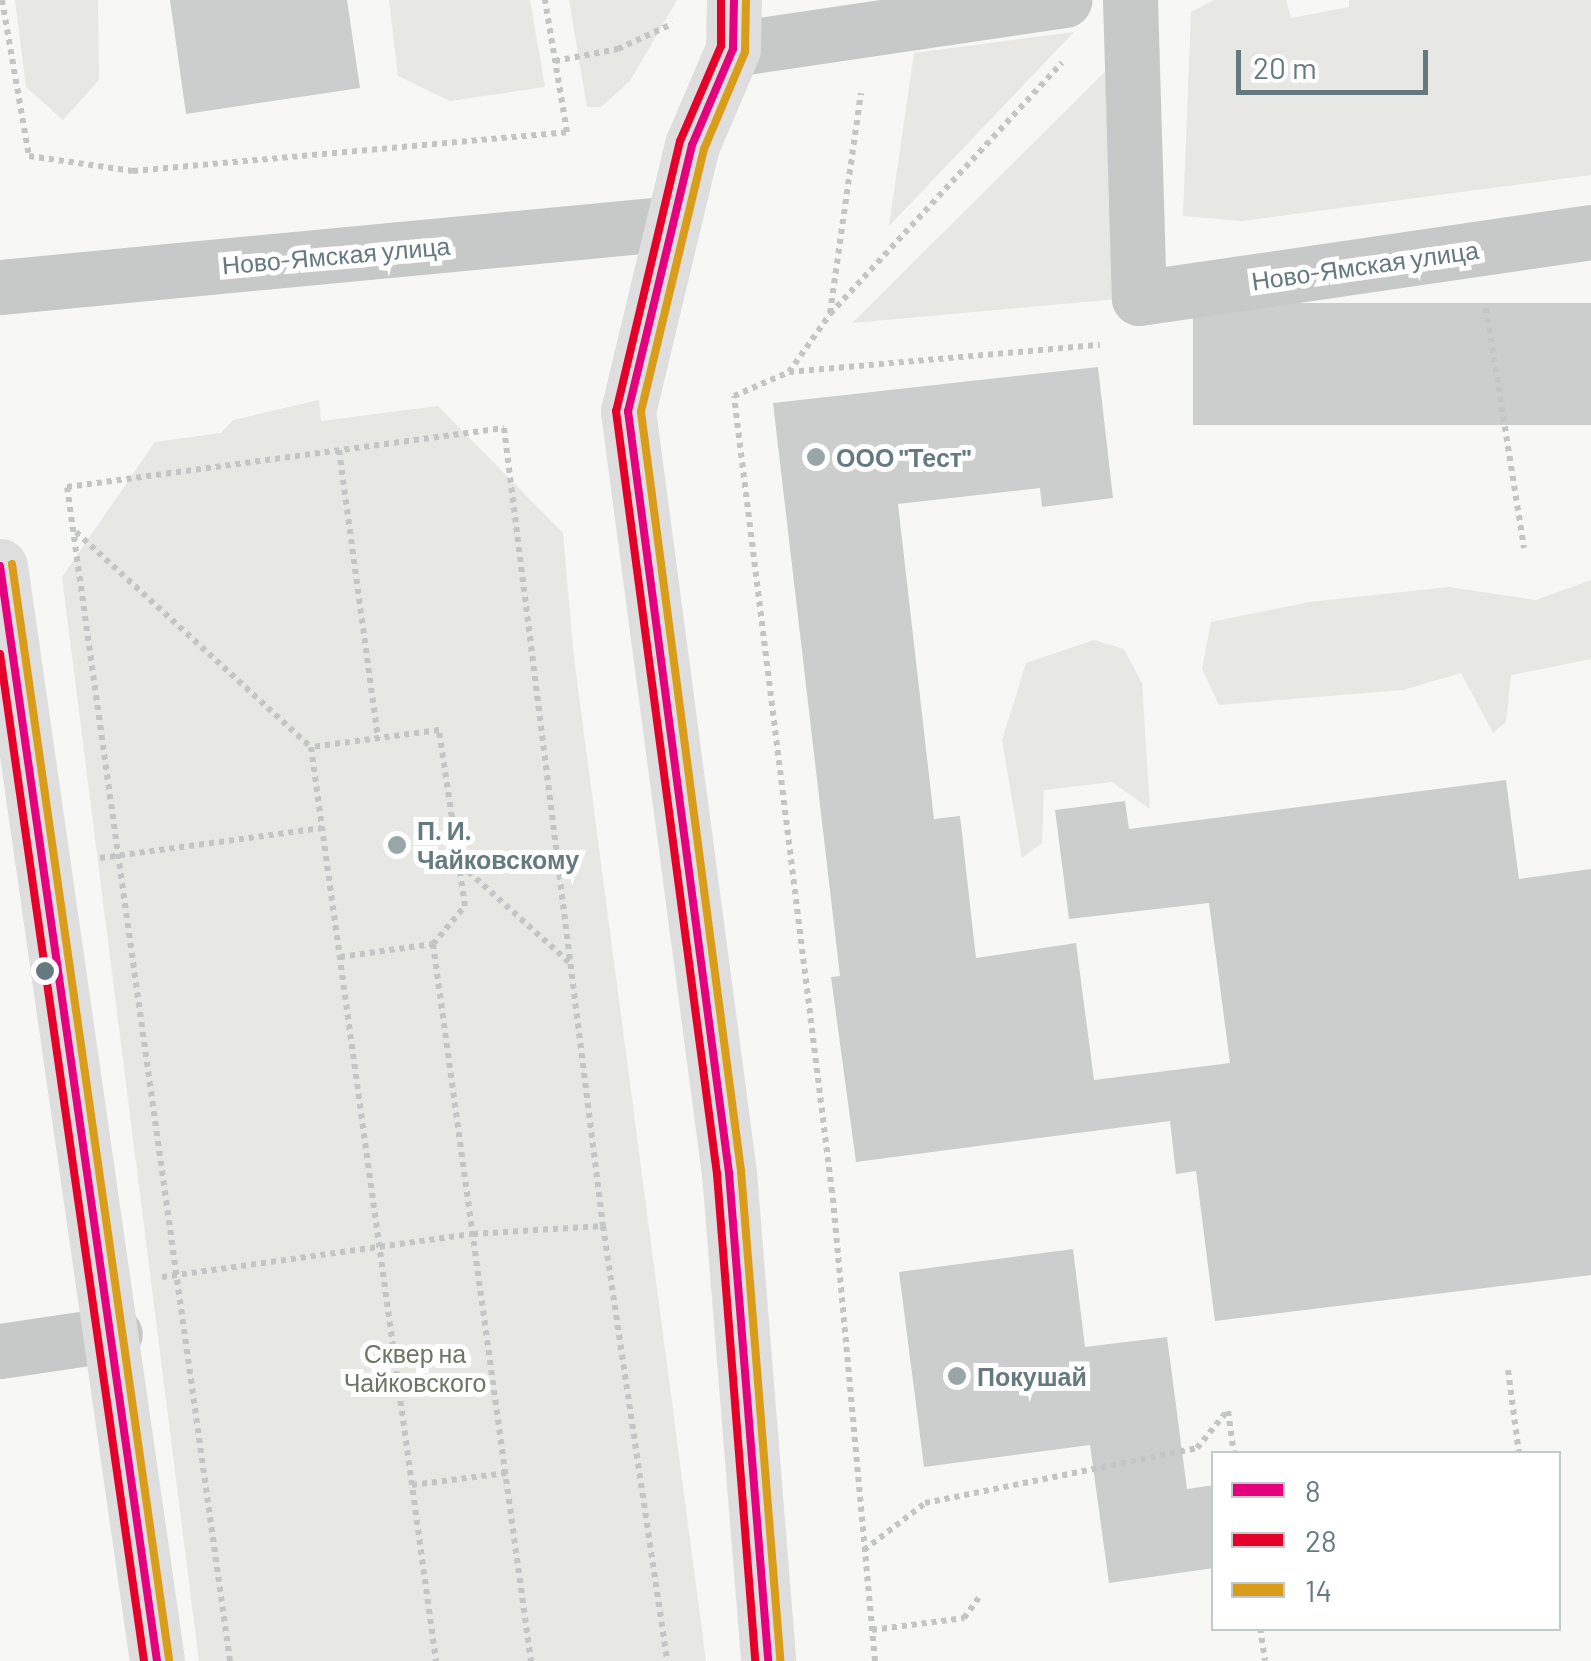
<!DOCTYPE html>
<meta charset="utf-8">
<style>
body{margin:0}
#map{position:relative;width:1591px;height:1661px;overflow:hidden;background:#f7f7f6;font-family:Barlow,sans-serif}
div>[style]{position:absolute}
.green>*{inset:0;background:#e7e8e4}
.building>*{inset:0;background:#cccece;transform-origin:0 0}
.path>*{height:6px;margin-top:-3px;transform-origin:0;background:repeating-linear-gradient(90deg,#c4c6c6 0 5px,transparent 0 10px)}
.minor>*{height:55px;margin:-27.5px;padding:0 27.5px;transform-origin:27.5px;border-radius:27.5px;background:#c7c8c8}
.major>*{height:55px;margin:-27.5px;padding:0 27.5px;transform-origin:27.5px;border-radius:27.5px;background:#dddedd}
.bus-1>*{height:8px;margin:-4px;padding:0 4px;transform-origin:4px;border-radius:4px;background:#e5007d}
.bus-2>*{height:8px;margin:-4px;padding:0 4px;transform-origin:4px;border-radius:4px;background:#e4002b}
.bus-3>*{height:8px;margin:-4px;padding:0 4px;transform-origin:4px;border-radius:4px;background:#da9d19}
.dots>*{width:28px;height:28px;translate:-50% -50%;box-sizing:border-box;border:5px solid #fff;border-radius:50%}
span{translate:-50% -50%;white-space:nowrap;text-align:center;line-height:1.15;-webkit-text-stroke:10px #fff;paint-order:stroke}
.street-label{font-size:25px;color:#657a7e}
.poi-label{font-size:25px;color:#657a7e;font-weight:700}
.left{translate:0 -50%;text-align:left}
.park-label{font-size:25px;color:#6d7664}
.legend{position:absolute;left:1211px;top:1451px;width:350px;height:180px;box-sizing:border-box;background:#fff;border:2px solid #c1cacb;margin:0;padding:12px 18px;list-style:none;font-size:30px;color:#657a7e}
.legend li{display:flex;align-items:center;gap:20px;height:50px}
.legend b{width:50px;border:2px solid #c1cacb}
.scale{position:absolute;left:1236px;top:50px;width:192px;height:45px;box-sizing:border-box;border:5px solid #657a7e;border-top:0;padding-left:12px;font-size:30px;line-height:35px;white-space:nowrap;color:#657a7e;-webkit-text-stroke:8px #fff;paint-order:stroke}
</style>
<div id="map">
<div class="green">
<i style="clip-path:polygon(15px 0,98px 0,99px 80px,63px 120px,26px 87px)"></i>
<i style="clip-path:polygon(389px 0,530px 0,545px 87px,450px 101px,398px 76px)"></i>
<i style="clip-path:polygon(569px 0,677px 0,630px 81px,601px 107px,587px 107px)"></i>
<i style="clip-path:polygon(1214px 0,1286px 0,1291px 18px,1349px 7px,1349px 0,1591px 0,1591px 175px,1242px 221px,1183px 216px,1191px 12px)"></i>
<i style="clip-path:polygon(1074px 32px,889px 226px,914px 53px)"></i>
<i style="clip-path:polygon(1120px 57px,1118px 299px,852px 323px)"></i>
<i style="clip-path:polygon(319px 400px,321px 421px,438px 406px,563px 533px,574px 658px,706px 1661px,199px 1661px,62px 577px,155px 442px,221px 433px,233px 420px)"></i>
<i style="clip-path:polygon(1591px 580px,1591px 659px,1511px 675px,1506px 722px,1493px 733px,1461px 673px,1403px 690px,1219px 705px,1202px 669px,1211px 622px,1309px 602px,1449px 587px,1536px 600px)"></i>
<i style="clip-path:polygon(1094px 640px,1124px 649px,1142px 683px,1150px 809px,1112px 782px,1044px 790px,1042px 843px,1022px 858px,1002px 740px,1026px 663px)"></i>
</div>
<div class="building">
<i style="clip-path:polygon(170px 0,347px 0,360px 88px,186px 114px)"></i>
<i style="left:1591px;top:303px;width:122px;height:398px;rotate:90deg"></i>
<i style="clip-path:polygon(1098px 367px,1113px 498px,1042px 507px,1040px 488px,898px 504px,934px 819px,960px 816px,976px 958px,1076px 943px,1094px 1080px,1230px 1063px,1209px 903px,1069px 919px,1055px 810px,1125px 801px,1129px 829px,1506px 780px,1519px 879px,1591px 869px,1591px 1275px,1215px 1321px,1196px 1171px,1176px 1174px,1170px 1121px,856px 1162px,831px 977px,840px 976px,773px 403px)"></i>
<i style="clip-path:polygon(1073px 1249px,1085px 1347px,1167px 1337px,1187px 1489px,1214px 1485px,1214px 1568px,1109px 1583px,1090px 1445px,924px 1467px,899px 1272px)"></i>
</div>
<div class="path">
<i style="left:2px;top:0;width:158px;rotate:80.2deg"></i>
<i style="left:29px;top:156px;width:105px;rotate:8.2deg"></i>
<i style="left:133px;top:171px;width:436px;rotate:-5.1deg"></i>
<i style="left:567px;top:132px;width:134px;rotate:-99.5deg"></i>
<i style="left:555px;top:61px;width:64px;rotate:-10.8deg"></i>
<i style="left:618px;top:49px;width:60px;rotate:-24.8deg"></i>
<i style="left:1486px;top:308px;width:243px;rotate:81deg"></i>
<i style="left:830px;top:313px;width:222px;rotate:-82deg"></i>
<i style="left:789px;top:372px;width:312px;rotate:-5deg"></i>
<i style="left:339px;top:450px;width:291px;rotate:82.3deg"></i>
<i style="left:76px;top:532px;width:319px;rotate:42.5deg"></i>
<i style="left:100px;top:858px;width:224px;rotate:-7.7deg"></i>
<i style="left:461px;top:865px;width:148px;rotate:42deg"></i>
<i style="left:433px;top:944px;width:724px;rotate:82.22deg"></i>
<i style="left:340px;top:957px;width:94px;rotate:-8deg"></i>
<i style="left:433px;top:944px;width:50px;rotate:-49.9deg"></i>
<i style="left:465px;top:906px;width:178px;rotate:-98.4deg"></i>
<i style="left:439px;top:730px;width:129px;rotate:172.4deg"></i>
<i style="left:311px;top:747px;width:923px;rotate:82.21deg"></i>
<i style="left:162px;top:1277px;width:314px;rotate:-7.9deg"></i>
<i style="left:473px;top:1234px;width:130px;rotate:-3.5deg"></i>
<i style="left:1508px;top:1370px;width:85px;rotate:82.5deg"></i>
<i style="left:1228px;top:1411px;width:43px;rotate:82.1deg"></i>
<i style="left:412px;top:1485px;width:95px;rotate:-7.3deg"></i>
<i style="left:864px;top:1550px;width:77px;rotate:-37.6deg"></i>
<i style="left:925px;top:1503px;width:278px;rotate:-11.4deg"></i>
<i style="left:1197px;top:1448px;width:49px;rotate:-50.8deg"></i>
<i style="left:1260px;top:1628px;width:33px;rotate:81deg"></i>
<i style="left:872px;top:1630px;width:93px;rotate:-7.4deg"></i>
<i style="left:964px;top:1618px;width:29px;rotate:-54deg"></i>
<i style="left:230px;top:1661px;width:1185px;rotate:-97.9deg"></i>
<i style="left:67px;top:487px;width:441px;rotate:-7.7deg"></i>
<i style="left:504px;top:428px;width:804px;rotate:82.93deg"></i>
<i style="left:603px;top:1226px;width:440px;rotate:81.6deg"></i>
<i style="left:875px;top:1661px;width:471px;rotate:-95.2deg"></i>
<i style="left:832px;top:1192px;width:802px;rotate:-97.02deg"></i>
<i style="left:734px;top:396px;width:60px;rotate:-23.6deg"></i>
<i style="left:789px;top:372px;width:71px;rotate:-54.7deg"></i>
<i style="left:830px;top:314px;width:342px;rotate:-47.3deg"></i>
</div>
<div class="minor">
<i style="left:1130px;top:0;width:298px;rotate:88.3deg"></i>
<i style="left:1139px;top:298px;width:457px;rotate:-8.3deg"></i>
<i style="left:733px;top:49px;width:335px;rotate:-8.4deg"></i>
<i style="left:0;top:287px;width:676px;rotate:-5.43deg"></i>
<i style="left:0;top:1351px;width:116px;rotate:-8.4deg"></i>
</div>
<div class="major">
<i style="left:734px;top:0;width:49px;rotate:91.2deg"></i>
<i style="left:733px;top:49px;width:104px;rotate:113.1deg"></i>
<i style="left:692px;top:145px;width:274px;rotate:103.5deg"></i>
<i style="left:628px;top:411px;width:769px;rotate:82.45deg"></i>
<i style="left:729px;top:1173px;width:490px;rotate:85.4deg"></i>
<i style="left:0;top:566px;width:1106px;rotate:81.84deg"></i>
</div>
<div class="bus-1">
<i style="left:734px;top:0;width:49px;rotate:91.2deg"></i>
<i style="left:733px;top:49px;width:104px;rotate:113.1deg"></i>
<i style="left:692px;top:145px;width:274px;rotate:103.5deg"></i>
<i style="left:628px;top:411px;width:769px;rotate:82.45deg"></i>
<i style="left:729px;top:1173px;width:490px;rotate:85.4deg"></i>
<i style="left:0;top:566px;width:1106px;rotate:81.84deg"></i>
</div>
<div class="bus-2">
<i style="left:721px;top:0;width:46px;rotate:90deg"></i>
<i style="left:721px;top:46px;width:103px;rotate:113.3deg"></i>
<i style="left:680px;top:141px;width:277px;rotate:103.3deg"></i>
<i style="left:616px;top:411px;width:770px;rotate:82.46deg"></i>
<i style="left:717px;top:1174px;width:488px;rotate:85.5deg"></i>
<i style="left:0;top:654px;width:1017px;rotate:81.86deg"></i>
</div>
<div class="bus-3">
<i style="left:746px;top:0;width:52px;rotate:91.1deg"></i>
<i style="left:745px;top:52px;width:105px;rotate:112.9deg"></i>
<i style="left:704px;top:149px;width:270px;rotate:103.5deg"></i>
<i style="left:641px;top:412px;width:766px;rotate:82.49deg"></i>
<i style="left:741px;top:1171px;width:491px;rotate:85.4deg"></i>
<i style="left:12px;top:564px;width:1106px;rotate:81.84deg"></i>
</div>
<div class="dots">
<i style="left:816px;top:457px;background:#98a6a8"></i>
<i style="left:397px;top:845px;background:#98a6a8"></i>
<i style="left:45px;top:971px;background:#657a7e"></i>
<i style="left:957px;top:1376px;background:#98a6a8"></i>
</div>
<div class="street-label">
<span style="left:336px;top:255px;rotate:-5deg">Ново-Ямская улица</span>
<span style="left:1365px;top:265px;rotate:-8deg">Ново-Ямская улица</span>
</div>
<div class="poi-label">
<span class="left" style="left:836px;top:457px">ООО "Тест"</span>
<span class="left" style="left:417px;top:845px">П. И.<br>Чайковскому</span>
<span class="left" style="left:977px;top:1376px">Покушай</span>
</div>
<div class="park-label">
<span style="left:415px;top:1368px">Сквер на<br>Чайковского</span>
</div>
<ul class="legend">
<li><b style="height:12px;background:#e5007d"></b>8</li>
<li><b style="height:12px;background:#e4002b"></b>28</li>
<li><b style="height:12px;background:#da9d19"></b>14</li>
</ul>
<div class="scale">20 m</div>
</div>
